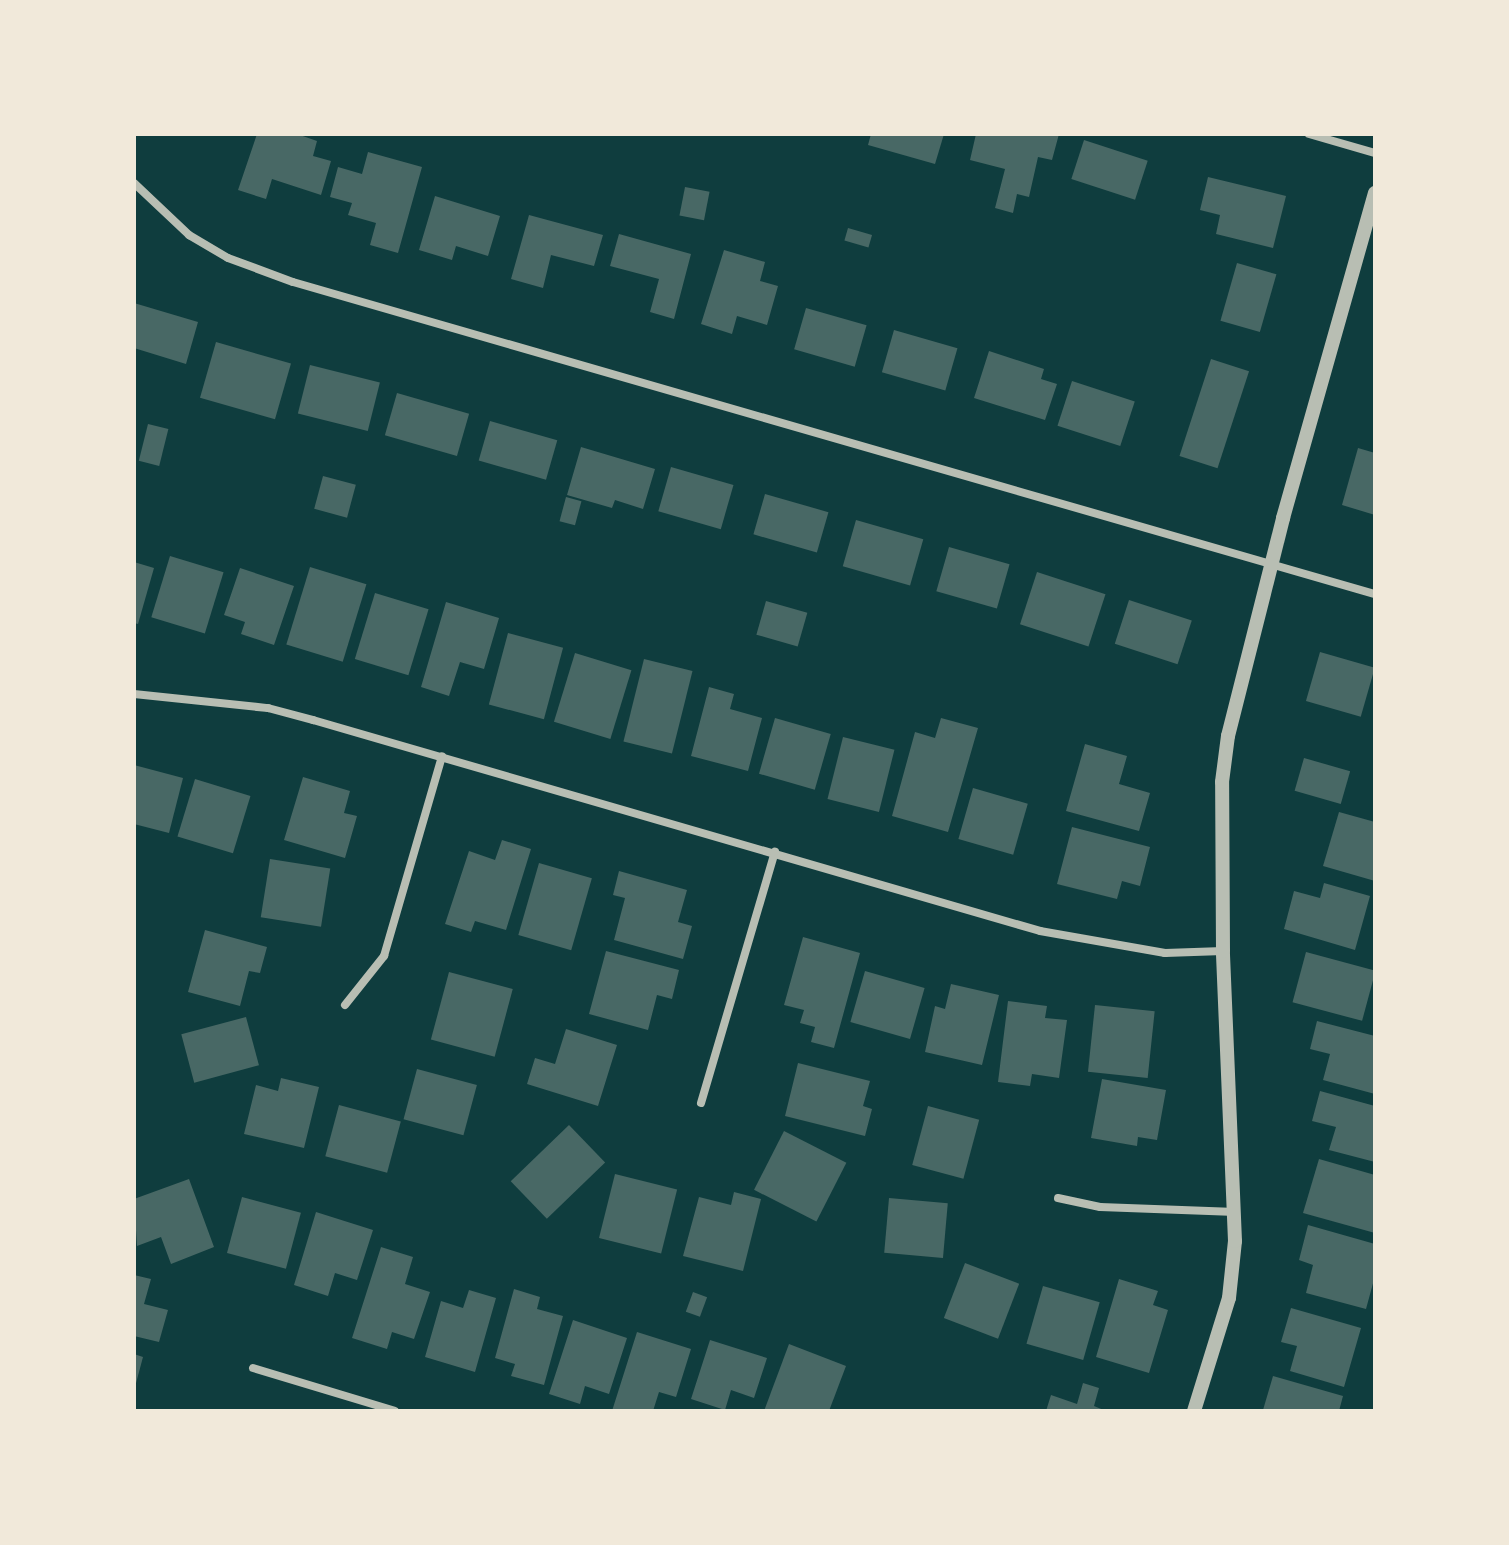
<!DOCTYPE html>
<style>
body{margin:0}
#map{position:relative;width:1509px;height:1545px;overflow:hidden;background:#0f3d3e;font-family:"Roboto Condensed",sans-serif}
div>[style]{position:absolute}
.building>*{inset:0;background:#486865;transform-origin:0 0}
.minor>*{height:8px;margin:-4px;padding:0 4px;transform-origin:4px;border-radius:4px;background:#b8beb3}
.tertiary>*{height:14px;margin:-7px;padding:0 7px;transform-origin:7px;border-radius:7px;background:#b8beb3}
span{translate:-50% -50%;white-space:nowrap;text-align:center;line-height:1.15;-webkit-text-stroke:7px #f1e9da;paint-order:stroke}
.frame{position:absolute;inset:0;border:136px solid #f1e9da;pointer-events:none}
</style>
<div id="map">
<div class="building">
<i style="clip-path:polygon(257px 134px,297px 134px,317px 141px,313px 156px,331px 161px,321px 195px,272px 179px,266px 199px,238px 190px)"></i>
<i style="clip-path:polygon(871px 134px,944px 134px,935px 164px,868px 145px)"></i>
<i style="clip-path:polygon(976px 134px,1059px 134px,1052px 160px,1038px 157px,1029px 197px,1017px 194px,1013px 213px,995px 208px,1005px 169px,970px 160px)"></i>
<i style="left:1084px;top:140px;width:67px;height:41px;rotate:18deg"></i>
<i style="clip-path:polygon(368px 152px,422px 167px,398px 253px,370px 245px,376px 223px,348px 215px,352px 203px,330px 197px,338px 167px,362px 174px)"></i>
<i style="clip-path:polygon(1208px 177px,1286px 196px,1273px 248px,1216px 234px,1220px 215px,1200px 210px)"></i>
<i style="left:685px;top:187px;width:25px;height:29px;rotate:11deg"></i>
<i style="clip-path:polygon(435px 196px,500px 216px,488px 256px,456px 246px,452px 260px,419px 250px)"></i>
<i style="clip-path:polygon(529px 215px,603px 235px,594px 266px,551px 255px,543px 288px,511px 279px)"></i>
<i style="left:848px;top:228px;width:25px;height:13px;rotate:16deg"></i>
<i style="clip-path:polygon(619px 234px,691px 254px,674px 319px,650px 312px,659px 279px,610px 266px)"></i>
<i style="clip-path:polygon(724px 250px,765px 262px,760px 281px,778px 286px,767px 325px,737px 316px,732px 334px,701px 324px)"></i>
<i style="left:1237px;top:263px;width:41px;height:60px;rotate:16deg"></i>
<i style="clip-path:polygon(134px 303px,198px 322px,186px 364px,134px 348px)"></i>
<i style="left:806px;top:308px;width:63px;height:43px;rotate:16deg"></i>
<i style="left:894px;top:330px;width:66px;height:44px;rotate:16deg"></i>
<i style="left:216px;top:342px;width:78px;height:58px;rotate:16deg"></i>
<i style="clip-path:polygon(989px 351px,1044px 369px,1041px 379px,1057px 384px,1045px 420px,974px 398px)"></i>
<i style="left:1211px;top:359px;width:40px;height:102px;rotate:18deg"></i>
<i style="left:310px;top:365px;width:72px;height:50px;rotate:14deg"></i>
<i style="left:1072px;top:381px;width:66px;height:47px;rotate:18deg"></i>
<i style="left:397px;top:393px;width:75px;height:44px;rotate:16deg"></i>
<i style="left:490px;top:421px;width:70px;height:41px;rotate:16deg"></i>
<i style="left:148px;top:424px;width:21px;height:38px;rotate:14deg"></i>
<i style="clip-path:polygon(581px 447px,655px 469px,643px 509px,615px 500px,612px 508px,567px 495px)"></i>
<i style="clip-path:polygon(1358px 448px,1375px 453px,1375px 515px,1342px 505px)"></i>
<i style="left:671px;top:467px;width:65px;height:46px;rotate:16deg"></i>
<i style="left:323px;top:476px;width:34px;height:34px;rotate:15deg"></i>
<i style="left:765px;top:494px;width:66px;height:42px;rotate:16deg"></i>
<i style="left:566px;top:497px;width:16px;height:25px;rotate:15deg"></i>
<i style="left:856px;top:520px;width:70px;height:48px;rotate:16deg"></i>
<i style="left:949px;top:547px;width:63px;height:46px;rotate:16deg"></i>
<i style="left:170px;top:556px;width:56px;height:64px;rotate:17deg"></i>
<i style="clip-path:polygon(134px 562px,154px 568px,138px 624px,134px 623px)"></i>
<i style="left:310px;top:567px;width:59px;height:81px;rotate:17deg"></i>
<i style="clip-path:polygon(240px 568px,294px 586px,274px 645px,241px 634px,245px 622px,224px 615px)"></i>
<i style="left:1037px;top:572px;width:72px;height:55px;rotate:18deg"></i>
<i style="left:375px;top:593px;width:56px;height:69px;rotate:17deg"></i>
<i style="left:1129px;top:600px;width:66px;height:46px;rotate:18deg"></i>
<i style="left:766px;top:601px;width:43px;height:35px;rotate:16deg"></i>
<i style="clip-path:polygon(446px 602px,499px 618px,484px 669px,460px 662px,449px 696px,421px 687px)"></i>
<i style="left:508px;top:633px;width:57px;height:74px;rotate:15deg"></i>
<i style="left:1320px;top:652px;width:57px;height:51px;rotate:16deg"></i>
<i style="left:575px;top:653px;width:59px;height:72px;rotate:17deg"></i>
<i style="left:644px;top:659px;width:50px;height:85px;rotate:14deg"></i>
<i style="clip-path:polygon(709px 687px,734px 694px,730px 709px,762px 718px,748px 771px,691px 756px)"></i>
<i style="left:775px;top:718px;width:58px;height:58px;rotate:16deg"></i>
<i style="clip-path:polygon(941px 718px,978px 728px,948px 832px,892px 816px,915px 732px,935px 738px)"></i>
<i style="left:843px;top:737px;width:53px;height:64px;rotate:14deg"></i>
<i style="clip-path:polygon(1085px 744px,1127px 756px,1119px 784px,1150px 793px,1139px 831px,1066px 811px)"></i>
<i style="left:1304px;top:758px;width:48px;height:34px;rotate:16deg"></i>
<i style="clip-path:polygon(134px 765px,183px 778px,169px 833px,134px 824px)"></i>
<i style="clip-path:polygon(303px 777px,350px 791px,344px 813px,357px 816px,345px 858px,284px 840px)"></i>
<i style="left:195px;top:779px;width:58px;height:60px;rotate:17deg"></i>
<i style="left:973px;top:788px;width:57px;height:53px;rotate:16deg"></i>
<i style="clip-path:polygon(1339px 812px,1375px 822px,1375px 881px,1323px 866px)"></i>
<i style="clip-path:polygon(1072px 827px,1150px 847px,1140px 886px,1122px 881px,1117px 899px,1057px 884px)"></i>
<i style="clip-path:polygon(502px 840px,531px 849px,506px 930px,475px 921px,471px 932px,445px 924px,469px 851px,495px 860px)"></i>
<i style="left:270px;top:859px;width:61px;height:59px;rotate:9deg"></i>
<i style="left:539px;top:863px;width:55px;height:75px;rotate:16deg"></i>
<i style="clip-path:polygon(619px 871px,687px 890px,678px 922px,692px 926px,683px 959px,614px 940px,625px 898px,613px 895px)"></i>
<i style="clip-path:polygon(1324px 883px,1370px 896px,1355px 950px,1284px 929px,1294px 891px,1320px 898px)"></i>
<i style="clip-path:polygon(205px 930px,267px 947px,260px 973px,249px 971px,240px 1006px,188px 992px)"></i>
<i style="clip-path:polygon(803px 937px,860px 953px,834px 1048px,811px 1042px,815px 1027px,800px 1023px,804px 1010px,784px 1005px)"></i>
<i style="clip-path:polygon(606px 951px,679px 970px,672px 999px,657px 995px,648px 1030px,589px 1014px)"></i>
<i style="left:1306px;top:952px;width:72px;height:52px;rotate:15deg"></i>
<i style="left:865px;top:971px;width:62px;height:53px;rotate:16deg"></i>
<i style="left:449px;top:972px;width:66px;height:70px;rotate:15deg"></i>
<i style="clip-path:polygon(951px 984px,999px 995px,982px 1065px,925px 1052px,935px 1006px,945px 1009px)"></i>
<i style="clip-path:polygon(1008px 1001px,1047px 1006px,1045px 1018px,1067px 1020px,1059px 1078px,1032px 1074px,1030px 1086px,998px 1082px)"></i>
<i style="left:1095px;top:1005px;width:60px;height:67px;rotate:6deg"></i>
<i style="left:246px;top:1017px;width:50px;height:67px;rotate:75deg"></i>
<i style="clip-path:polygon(1317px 1021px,1375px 1036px,1375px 1094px,1323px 1080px,1330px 1054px,1310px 1049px)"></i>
<i style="clip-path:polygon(566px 1029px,617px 1045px,598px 1106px,527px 1084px,535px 1058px,555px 1064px)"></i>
<i style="clip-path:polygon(798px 1063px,870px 1081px,863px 1106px,872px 1109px,865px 1136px,785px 1116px)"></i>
<i style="left:417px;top:1069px;width:62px;height:52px;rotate:15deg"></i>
<i style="clip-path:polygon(281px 1078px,319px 1087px,304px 1148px,244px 1134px,256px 1085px,278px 1091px)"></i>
<i style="clip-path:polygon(1102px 1079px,1166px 1090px,1157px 1140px,1138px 1137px,1137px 1146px,1091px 1138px)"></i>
<i style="clip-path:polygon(1320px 1091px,1375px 1106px,1375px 1162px,1329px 1150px,1336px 1127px,1312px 1121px)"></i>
<i style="left:339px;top:1105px;width:64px;height:53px;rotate:15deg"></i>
<i style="left:928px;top:1106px;width:53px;height:61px;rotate:15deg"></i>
<i style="left:569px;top:1125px;width:52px;height:81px;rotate:46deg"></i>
<i style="left:784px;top:1131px;width:70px;height:66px;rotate:27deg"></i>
<i style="clip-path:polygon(1319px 1159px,1375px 1175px,1375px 1233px,1303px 1213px)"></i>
<i style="left:615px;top:1174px;width:64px;height:66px;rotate:14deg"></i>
<i style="clip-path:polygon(189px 1179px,214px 1247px,171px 1264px,161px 1237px,137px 1246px,134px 1199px)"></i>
<i style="clip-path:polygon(734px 1192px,761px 1199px,743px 1271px,683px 1256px,699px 1197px,731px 1205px)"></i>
<i style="left:242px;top:1197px;width:61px;height:58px;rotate:15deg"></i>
<i style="left:889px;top:1198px;width:59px;height:55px;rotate:5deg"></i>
<i style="clip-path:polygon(316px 1212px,373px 1230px,357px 1280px,335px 1273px,328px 1296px,294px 1285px)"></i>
<i style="clip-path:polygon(1308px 1225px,1375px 1244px,1375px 1276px,1366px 1309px,1306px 1293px,1313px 1265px,1299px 1260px)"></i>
<i style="clip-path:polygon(381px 1247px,413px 1257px,405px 1284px,430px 1292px,414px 1339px,392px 1332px,387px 1349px,352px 1338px)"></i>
<i style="left:965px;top:1263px;width:58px;height:59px;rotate:21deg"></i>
<i style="clip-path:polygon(134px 1275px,151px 1279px,144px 1304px,168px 1310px,159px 1342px,134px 1336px)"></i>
<i style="clip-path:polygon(1119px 1279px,1158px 1291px,1153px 1305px,1168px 1310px,1149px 1373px,1096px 1357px)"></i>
<i style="left:1043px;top:1286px;width:59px;height:60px;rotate:16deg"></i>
<i style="clip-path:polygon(514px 1289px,540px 1297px,537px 1309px,563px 1316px,544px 1385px,511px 1376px,515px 1364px,495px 1358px)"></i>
<i style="clip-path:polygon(469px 1290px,496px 1298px,475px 1372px,425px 1357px,441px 1301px,463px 1308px)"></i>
<i style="left:693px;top:1292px;width:15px;height:21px;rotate:20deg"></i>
<i style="clip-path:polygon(1291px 1308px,1361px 1328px,1344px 1387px,1290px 1371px,1297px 1346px,1281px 1342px)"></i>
<i style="clip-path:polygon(573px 1320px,627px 1338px,609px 1394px,585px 1386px,580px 1404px,549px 1394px)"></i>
<i style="clip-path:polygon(637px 1332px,691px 1349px,676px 1397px,659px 1392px,653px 1411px,612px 1411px)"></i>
<i style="clip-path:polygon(710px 1340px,767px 1358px,754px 1398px,731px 1390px,725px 1410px,691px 1399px)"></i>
<i style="clip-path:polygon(789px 1344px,846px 1366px,829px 1411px,764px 1411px)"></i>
<i style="clip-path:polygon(134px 1354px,143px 1357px,135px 1387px,134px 1387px)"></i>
<i style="clip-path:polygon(1273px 1376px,1343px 1396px,1339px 1411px,1263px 1410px)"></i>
<i style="clip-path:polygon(1083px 1383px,1099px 1388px,1094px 1406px,1106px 1411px,1046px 1411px,1051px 1395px,1077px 1404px)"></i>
</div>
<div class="minor">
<i style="left:1309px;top:134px;width:69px;rotate:16.1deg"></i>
<i style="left:134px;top:183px;width:76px;rotate:43.4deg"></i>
<i style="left:189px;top:235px;width:45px;rotate:30.5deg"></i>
<i style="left:228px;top:258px;width:69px;rotate:20.3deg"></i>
<i style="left:293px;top:282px;width:1126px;rotate:16.09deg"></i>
<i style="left:134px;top:694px;width:135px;rotate:6deg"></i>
<i style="left:268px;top:708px;width:47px;rotate:14.9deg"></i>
<i style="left:313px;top:720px;width:757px;rotate:16.18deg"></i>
<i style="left:1040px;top:931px;width:127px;rotate:10deg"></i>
<i style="left:1165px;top:953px;width:58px;rotate:-2deg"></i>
<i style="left:345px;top:1005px;width:63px;rotate:-51.5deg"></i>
<i style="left:384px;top:956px;width:208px;rotate:-73.8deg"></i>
<i style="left:701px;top:1103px;width:262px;rotate:-73.6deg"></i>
<i style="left:1058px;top:1198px;width:43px;rotate:12.1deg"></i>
<i style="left:1100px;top:1207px;width:136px;rotate:2.1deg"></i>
<i style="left:253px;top:1368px;width:148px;rotate:16.8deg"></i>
</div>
<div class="tertiary">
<i style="left:1194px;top:1411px;width:118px;rotate:-72.8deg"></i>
<i style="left:1229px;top:1298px;width:57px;rotate:-84deg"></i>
<i style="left:1235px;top:1241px;width:290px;rotate:-92.4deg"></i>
<i style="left:1223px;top:951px;width:169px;rotate:-90.3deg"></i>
<i style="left:1222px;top:782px;width:46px;rotate:-82.6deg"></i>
<i style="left:1228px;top:736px;width:225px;rotate:-75.8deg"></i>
<i style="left:1283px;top:518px;width:338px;rotate:-74.2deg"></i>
</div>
<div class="frame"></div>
</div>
